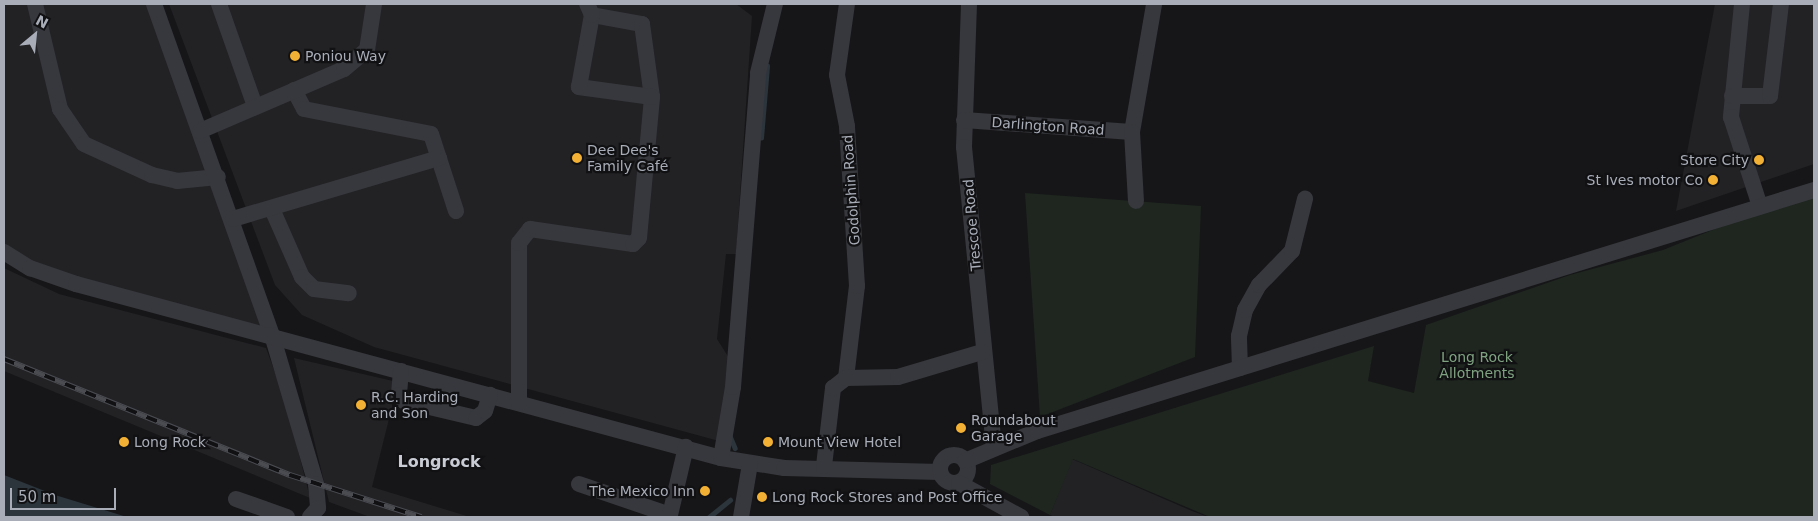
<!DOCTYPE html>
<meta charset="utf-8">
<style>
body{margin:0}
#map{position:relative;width:1818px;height:521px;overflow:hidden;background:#161618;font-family:"DejaVu Sans",sans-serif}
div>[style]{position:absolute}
.built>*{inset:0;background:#222225}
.green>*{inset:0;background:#1e261f}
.water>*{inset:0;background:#2c353c}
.stream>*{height:4.5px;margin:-2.25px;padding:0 2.25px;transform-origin:2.25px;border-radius:2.25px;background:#2c353c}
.minor>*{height:16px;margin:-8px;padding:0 8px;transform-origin:8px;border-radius:8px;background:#37383d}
.minor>.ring{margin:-8px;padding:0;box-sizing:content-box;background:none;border:16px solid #37383d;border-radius:50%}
.rail>*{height:5.5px;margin-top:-2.75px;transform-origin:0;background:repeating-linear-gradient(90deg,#111113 0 11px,#4a4c52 0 22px);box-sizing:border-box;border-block:1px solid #4a4c52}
.dots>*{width:14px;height:14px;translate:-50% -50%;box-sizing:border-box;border:2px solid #111113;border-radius:50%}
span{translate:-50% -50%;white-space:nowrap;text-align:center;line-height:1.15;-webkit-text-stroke:4.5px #111113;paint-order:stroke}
.poi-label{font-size:14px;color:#a8adb8}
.left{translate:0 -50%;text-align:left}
.right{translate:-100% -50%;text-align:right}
.street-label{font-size:14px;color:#a8adb8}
.park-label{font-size:14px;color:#7fa381}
.quarter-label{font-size:16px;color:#c9ccd4;font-weight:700}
.frame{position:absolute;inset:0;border:5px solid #a8adb8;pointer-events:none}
.north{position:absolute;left:10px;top:10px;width:50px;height:50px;-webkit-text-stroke:4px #111113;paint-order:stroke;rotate:28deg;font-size:14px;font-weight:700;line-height:20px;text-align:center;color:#a8adb8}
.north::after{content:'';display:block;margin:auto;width:18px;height:22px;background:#a8adb8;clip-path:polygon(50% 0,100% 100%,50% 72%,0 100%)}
.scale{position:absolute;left:10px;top:488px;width:106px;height:22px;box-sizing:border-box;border:2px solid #a8adb8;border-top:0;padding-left:6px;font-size:15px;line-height:18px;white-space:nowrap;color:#a8adb8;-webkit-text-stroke:4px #111113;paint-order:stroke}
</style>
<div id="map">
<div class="built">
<i style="clip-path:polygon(4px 4px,154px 4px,272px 335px,76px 284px,4px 252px)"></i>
<i style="clip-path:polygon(169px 4px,736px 4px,752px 16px,736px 254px,726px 254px,717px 339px,729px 358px,719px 441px,374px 347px,302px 315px,275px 285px)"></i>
<i style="clip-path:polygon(1715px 4px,1814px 4px,1814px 164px,1676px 211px)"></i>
<i style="clip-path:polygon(4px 268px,59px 294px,266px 348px,286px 402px,310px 498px,4px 371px)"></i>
<i style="clip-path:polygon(294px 358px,393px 381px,392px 407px,372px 487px,470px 517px,370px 517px,329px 502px)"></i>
<i style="clip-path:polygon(1072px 459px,1192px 511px,1208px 517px,1055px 517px,1050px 515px)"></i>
</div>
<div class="green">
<i style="clip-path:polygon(1814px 189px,1814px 517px,1210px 517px,1073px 459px,1050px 515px,990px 484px,991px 465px,1374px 346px,1368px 381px,1414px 393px,1426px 325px,1570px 275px,1663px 250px)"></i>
<i style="clip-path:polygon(1025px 193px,1201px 206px,1195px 357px,1040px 417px)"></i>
</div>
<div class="water">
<i style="clip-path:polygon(4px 475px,55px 495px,127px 517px,4px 517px)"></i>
</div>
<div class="stream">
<i style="left:761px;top:138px;width:72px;rotate:-85.2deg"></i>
<i style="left:730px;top:436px;width:13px;rotate:67deg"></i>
<i style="left:709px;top:517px;width:27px;rotate:-39deg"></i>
</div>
<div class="minor">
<i style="left:35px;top:4px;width:108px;rotate:76.6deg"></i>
<i style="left:60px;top:109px;width:42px;rotate:55.6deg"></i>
<i style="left:84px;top:144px;width:75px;rotate:24.5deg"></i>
<i style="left:152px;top:175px;width:26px;rotate:13deg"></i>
<i style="left:177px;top:181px;width:41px;rotate:-5.6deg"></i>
<i style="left:154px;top:4px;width:351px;rotate:70.4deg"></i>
<i style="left:272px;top:335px;width:155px;rotate:73.5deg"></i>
<i style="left:316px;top:484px;width:24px;rotate:85deg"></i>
<i style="left:318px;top:508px;width:12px;rotate:132deg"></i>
<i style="left:219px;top:4px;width:108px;rotate:70.6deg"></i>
<i style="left:969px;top:4px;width:143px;rotate:92deg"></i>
<i style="left:964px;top:147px;width:301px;rotate:84.3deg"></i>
<i style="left:1742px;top:4px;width:114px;rotate:95.6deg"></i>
<i style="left:1731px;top:117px;width:94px;rotate:72deg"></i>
<i style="left:592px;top:15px;width:51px;rotate:10.2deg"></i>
<i style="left:642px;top:24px;width:74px;rotate:82.2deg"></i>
<i style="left:294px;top:90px;width:21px;rotate:62deg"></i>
<i style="left:304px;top:109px;width:129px;rotate:11.1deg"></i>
<i style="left:431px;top:134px;width:81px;rotate:72deg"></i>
<i style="left:1732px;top:96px;width:38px"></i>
<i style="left:1770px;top:96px;width:93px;rotate:-83.2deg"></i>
<i style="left:964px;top:120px;width:168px;rotate:4.1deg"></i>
<i style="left:1132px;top:132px;width:130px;rotate:-80.2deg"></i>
<i style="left:200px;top:131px;width:157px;rotate:-23.3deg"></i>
<i style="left:344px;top:69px;width:30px;rotate:-40deg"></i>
<i style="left:367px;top:50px;width:47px;rotate:-81.3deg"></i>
<i style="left:1132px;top:132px;width:69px;rotate:86.7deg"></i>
<i style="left:272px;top:209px;width:74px;rotate:66.2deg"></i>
<i style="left:302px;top:277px;width:17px;rotate:45deg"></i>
<i style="left:314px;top:289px;width:35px;rotate:7deg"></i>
<i style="left:233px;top:219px;width:215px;rotate:-16.5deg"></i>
<i style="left:4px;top:252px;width:31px;rotate:32deg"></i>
<i style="left:30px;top:268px;width:49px;rotate:19.2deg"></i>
<i style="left:76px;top:284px;width:668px;rotate:15.1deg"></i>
<i style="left:721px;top:458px;width:64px;rotate:9deg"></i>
<i style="left:784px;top:468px;width:156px;rotate:1.5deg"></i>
<i style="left:1240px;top:368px;width:32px;rotate:-92deg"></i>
<i style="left:1239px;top:336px;width:27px;rotate:-77deg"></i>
<i style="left:1245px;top:310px;width:29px;rotate:-61deg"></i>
<i style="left:1259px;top:285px;width:47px;rotate:-45.9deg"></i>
<i style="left:1292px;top:251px;width:54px;rotate:-76deg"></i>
<i style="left:401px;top:371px;width:24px;rotate:95deg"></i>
<i style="left:399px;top:395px;width:8px;rotate:50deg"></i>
<i style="left:404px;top:401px;width:74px;rotate:13.3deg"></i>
<i style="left:476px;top:418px;width:11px;rotate:-38deg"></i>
<i style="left:485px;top:411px;width:17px;rotate:-73deg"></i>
<i style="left:846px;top:378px;width:93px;rotate:-83.2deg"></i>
<i style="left:857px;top:286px;width:160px;rotate:-93.6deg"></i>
<i style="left:847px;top:126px;width:52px;rotate:-101.1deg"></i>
<i style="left:837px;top:75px;width:72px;rotate:-82deg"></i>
<i style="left:519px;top:403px;width:160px;rotate:-90deg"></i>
<i style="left:519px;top:243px;width:18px;rotate:-52deg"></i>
<i style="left:530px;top:229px;width:104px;rotate:8.3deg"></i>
<i style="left:633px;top:244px;width:8px;rotate:-45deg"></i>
<i style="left:639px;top:238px;width:142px;rotate:-84.7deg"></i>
<i style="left:652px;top:97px;width:74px;rotate:-172.2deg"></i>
<i style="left:579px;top:87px;width:73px;rotate:-79.8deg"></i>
<i style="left:592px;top:15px;width:12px;rotate:-114deg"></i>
<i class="ring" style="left:940px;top:455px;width:12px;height:12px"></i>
<i style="left:721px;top:458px;width:72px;rotate:-80.4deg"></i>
<i style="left:733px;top:387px;width:315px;rotate:-85.4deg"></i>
<i style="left:758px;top:73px;width:71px;rotate:-76.2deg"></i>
<i style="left:965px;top:461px;width:78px;rotate:-22.6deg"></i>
<i style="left:1037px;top:431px;width:814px;rotate:-17.23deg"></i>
<i style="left:824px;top:466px;width:79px;rotate:-83.4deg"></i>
<i style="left:833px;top:388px;width:16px;rotate:-38deg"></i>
<i style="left:846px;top:378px;width:52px;rotate:-1.1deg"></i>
<i style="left:898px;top:377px;width:88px;rotate:-16.6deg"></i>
<i style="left:959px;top:483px;width:71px;rotate:28.7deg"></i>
<i style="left:579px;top:484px;width:96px;rotate:18.8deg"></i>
<i style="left:670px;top:515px;width:70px;rotate:-76.8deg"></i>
<i style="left:236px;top:499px;width:54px;rotate:19.4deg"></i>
<i style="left:741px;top:517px;width:54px;rotate:-80.4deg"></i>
</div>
<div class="rail">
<i style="left:4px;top:359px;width:309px;rotate:22.1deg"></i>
<i style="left:290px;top:475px;width:138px;rotate:17.8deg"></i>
</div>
<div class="dots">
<i style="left:295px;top:56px;background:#f2b134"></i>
<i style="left:577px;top:158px;background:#f2b134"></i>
<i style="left:1759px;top:160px;background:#f2b134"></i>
<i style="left:1713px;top:180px;background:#f2b134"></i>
<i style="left:361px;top:405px;background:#f2b134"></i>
<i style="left:961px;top:428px;background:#f2b134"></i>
<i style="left:124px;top:442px;background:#f2b134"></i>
<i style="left:768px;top:442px;background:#f2b134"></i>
<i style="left:705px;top:491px;background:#f2b134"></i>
<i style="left:762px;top:497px;background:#f2b134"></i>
</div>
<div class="poi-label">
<span class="left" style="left:305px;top:56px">Poniou Way</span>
<span class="left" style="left:587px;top:158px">Dee Dee's<br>Family Café</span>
<span class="right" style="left:1749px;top:160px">Store City</span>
<span class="right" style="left:1703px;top:180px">St Ives motor Co</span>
<span class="left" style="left:371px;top:405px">R.C. Harding<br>and Son</span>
<span class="left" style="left:971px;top:428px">Roundabout<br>Garage</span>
<span class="left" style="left:134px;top:442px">Long Rock</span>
<span class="left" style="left:778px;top:442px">Mount View Hotel</span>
<span class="right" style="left:695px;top:491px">The Mexico Inn</span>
<span class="left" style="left:772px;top:497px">Long Rock Stores and Post Office</span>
</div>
<div class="street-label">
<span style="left:1048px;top:126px;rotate:4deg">Darlington Road</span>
<span style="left:851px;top:190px;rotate:-94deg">Godolphin Road</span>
<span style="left:972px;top:225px;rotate:-95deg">Trescoe Road</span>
</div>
<div class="park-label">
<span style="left:1477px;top:365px">Long Rock<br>Allotments</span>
</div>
<div class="quarter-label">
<span style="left:439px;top:462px">Longrock</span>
</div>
<div class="frame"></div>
<div class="north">N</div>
<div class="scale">50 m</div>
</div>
